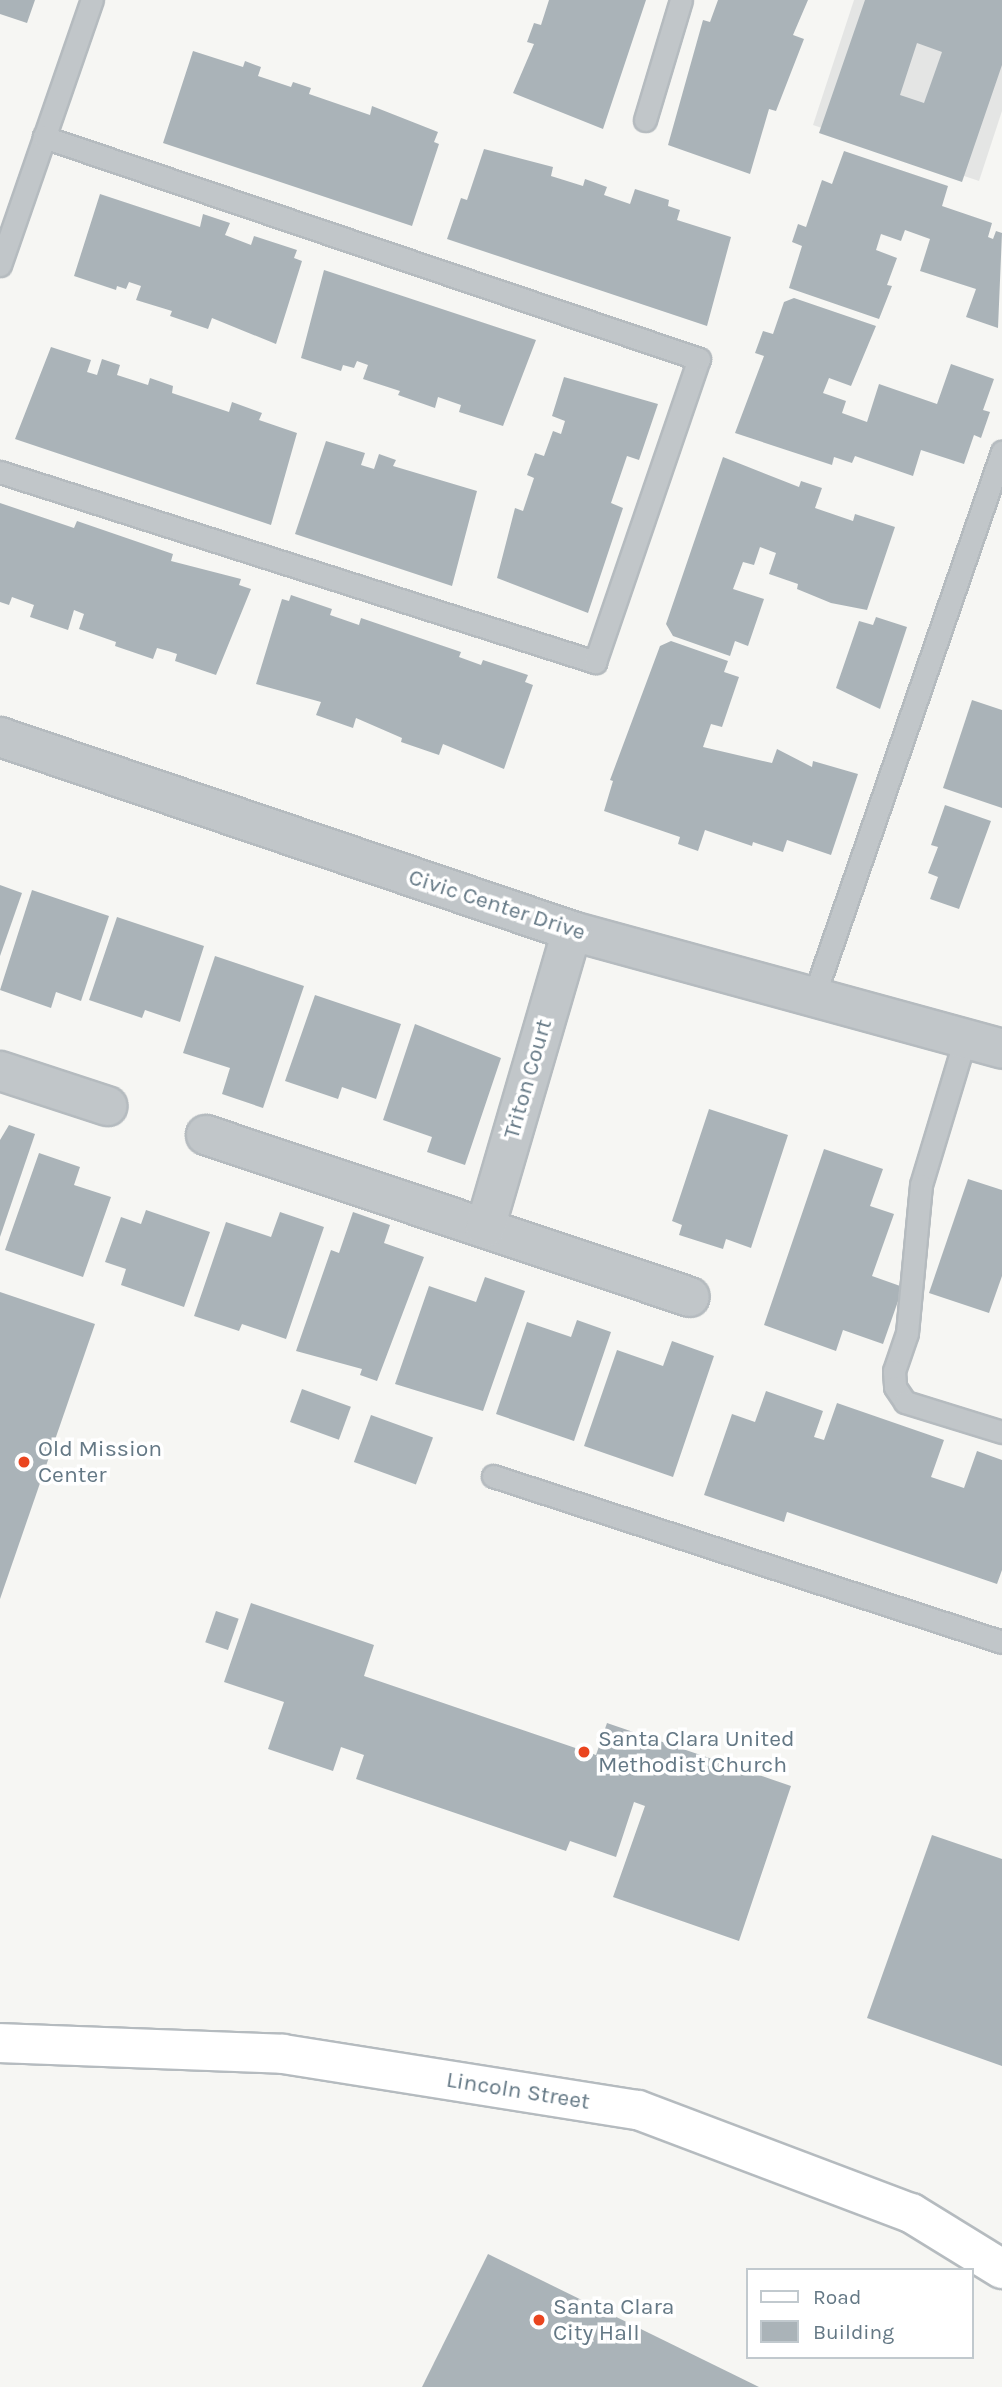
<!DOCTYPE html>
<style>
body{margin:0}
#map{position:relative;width:1002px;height:2387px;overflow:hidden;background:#f6f6f3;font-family:Karla,sans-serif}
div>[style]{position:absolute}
.built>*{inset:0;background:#e4e5e4}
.building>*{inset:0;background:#aab3b8;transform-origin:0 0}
.roads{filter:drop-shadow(2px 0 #b5bbbf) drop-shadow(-2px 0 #b5bbbf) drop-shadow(0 2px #b5bbbf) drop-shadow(0 -2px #b5bbbf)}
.lane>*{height:21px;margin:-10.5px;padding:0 10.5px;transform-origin:10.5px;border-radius:10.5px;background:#c1c6c9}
.street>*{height:38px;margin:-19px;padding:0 19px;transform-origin:19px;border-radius:19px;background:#c1c6c9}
.secondary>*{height:38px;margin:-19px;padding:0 19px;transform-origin:19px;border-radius:19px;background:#fff}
.dots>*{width:19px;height:19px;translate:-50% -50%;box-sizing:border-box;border:4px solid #fff;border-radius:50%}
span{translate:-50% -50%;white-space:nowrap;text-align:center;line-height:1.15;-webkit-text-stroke:7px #fff;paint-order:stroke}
.street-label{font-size:23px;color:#647885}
.poi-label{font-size:23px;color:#647885}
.left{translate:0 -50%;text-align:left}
.legend{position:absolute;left:746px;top:2268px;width:228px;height:91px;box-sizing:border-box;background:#fff;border:2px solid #c1c9ce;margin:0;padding:9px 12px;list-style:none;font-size:21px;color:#647885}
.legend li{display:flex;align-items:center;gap:14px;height:35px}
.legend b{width:35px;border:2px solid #c1c9ce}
</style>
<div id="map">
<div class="built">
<i style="clip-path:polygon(854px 0,1002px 0,1002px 111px,979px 181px,813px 125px)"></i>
</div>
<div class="building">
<i style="clip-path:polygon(0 0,35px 0,27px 23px,0 14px)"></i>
<i style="clip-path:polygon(549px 0,646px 0,603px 129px,513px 93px,534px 44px,527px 42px,534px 23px,541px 25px)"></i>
<i style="clip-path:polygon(718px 0,808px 0,793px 35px,804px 39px,776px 111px,769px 109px,750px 174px,668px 145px,703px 20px,710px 22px)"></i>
<i style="clip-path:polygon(evenodd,865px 0,1002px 0,1002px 65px,962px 182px,819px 133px,865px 0,917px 43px,942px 52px,924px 103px,900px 95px,917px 43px)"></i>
<i style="clip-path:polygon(193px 51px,243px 67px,245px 61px,261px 67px,258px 76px,291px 87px,293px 82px,311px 88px,309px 94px,370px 115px,372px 106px,438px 132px,434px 142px,439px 144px,412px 226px,163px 143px)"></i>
<i style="clip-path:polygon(484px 149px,553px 167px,551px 176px,583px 186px,585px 179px,607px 187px,604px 195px,630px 204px,635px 189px,669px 200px,668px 206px,680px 210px,677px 220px,731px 237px,707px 326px,447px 239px,461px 198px,467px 200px)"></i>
<i style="clip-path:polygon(844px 151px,948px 186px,942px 206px,992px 223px,988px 237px,993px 239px,996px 231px,1002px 233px,998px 328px,966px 317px,976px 289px,920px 271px,930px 239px,905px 230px,901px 241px,881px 234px,876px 250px,897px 258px,887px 285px,892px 286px,879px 319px,789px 288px,802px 246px,792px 242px,798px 224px,806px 227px,822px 180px,832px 184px)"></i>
<i style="clip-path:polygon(100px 194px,200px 227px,203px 214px,230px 223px,225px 235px,251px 245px,254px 236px,297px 250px,294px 258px,302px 261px,276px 344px,212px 318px,208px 329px,170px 316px,172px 311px,136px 300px,141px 286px,129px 282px,126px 289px,117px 286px,116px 290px,74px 276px)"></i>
<i style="clip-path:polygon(324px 270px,536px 340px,503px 426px,459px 412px,461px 405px,438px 397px,435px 408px,398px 395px,400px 391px,363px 379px,368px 365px,357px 361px,354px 368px,343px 365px,341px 371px,301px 358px)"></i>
<i style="clip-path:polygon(794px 298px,876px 326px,851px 386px,829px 378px,823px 393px,846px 401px,842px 413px,867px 422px,879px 384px,937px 404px,951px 364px,994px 379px,983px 410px,990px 412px,981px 438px,974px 435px,964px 464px,921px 450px,913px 476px,855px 456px,852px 463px,834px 457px,832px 465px,735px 433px,764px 356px,755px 353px,763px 331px,773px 334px,784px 302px)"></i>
<i style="clip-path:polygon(51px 347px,91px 360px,87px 372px,97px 375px,102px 359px,120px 365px,117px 375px,148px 385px,150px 378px,173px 386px,172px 393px,229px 412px,232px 402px,262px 413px,259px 420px,297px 433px,271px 525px,15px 439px)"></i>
<i style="clip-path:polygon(564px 377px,658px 404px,639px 460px,627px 456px,611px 503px,623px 508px,588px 613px,497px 578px,515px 508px,523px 511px,534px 478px,527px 475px,535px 453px,544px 456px,553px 431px,561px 434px,565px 421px,552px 416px)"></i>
<i style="clip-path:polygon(326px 441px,365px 453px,361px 465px,374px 469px,379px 454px,396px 460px,393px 466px,477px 491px,452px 586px,295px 534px)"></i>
<i style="clip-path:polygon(723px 457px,799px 487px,801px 481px,822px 488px,815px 508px,853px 521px,855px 514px,895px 527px,867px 610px,831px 603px,797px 589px,798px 584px,769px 574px,776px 553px,760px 547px,754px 565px,743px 562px,733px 589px,764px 599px,748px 646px,735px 641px,730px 656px,673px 636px,666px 624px)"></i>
<i style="clip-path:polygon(0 503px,74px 528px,77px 521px,173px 554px,171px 561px,241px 579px,239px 585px,251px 589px,216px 675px,175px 661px,177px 654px,168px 651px,157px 648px,153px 659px,115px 646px,116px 642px,79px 629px,84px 614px,74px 610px,68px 630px,30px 617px,34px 605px,12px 597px,9px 605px,0 602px)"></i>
<i style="clip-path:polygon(291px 595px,332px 609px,330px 615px,359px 625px,361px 618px,461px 652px,459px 657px,481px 665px,483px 660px,528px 675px,525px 682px,533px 685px,504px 769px,443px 744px,439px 755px,401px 742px,402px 738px,356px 718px,353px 728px,316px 715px,321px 702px,256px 684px,282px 599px,289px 601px)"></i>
<i style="clip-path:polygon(876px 617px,907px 627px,880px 709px,836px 688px,859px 621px,873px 625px)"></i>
<i style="clip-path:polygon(671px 641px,728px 661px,724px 672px,739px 677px,722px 727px,711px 724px,703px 747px,772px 763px,777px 749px,812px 767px,813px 761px,858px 774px,831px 855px,787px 840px,783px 852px,753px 842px,752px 846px,705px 830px,698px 851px,678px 844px,680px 837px,604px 811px,613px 781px,610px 780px,660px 646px)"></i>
<i style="clip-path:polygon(972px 700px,1002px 710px,1002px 808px,943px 788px)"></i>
<i style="clip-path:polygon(945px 805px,991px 821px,959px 909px,930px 899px,938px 877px,928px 873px,938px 847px,931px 845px)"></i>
<i style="clip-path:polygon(0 885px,22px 893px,0 956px)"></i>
<i style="clip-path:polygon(32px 890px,109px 916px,81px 1001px,56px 992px,51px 1008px,0 990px)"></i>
<i style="clip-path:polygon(117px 917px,204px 946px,180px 1022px,145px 1010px,142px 1018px,89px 1000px)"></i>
<i style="clip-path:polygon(215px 956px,304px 986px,263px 1108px,222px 1094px,230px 1068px,183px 1053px)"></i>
<i style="clip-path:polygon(315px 995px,401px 1024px,376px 1099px,342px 1087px,338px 1099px,285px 1081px)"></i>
<i style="clip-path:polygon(415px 1024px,501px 1058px,465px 1165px,427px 1152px,432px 1137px,383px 1120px)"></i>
<i style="clip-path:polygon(709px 1109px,788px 1135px,751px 1248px,726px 1239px,723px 1249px,679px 1235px,682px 1225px,672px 1221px)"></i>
<i style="clip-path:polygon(9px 1125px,35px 1134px,0 1237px,0 1140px)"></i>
<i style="clip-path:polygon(824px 1149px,883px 1169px,870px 1206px,894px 1214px,872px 1276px,903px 1287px,883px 1344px,843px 1330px,836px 1351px,764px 1325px)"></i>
<i style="clip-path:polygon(39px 1153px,80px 1167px,74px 1185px,111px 1197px,83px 1277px,5px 1250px)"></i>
<i style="clip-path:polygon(968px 1179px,1002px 1190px,1002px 1276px,989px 1313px,929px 1293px)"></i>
<i style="clip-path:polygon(146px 1210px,210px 1232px,184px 1307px,121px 1285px,126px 1269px,105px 1262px,121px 1217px,141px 1224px)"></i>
<i style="clip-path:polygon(280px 1212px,324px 1227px,286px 1339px,242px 1324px,239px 1331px,194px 1316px,226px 1222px,271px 1237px)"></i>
<i style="clip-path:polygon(353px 1212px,390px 1225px,384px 1243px,424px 1257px,377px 1381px,360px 1375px,362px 1369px,296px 1351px,331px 1250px,339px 1253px)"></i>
<i style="clip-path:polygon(485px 1277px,525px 1291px,483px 1411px,395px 1384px,429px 1286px,476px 1302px)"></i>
<i style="clip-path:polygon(0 1292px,95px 1324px,0 1599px)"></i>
<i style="clip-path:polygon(577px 1320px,611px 1332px,574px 1441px,496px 1414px,527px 1322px,571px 1337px)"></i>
<i style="clip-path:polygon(672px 1341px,714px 1356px,673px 1477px,584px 1446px,617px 1350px,663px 1366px)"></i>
<i style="left:302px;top:1389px;width:52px;height:35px;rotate:20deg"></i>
<i style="clip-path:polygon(766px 1391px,823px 1411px,814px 1437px,824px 1440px,837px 1403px,944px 1440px,931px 1477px,964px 1488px,977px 1451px,1002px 1460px,1002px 1570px,997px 1584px,787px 1512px,784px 1522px,704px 1495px,732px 1414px,755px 1422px)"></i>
<i style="left:371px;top:1415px;width:66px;height:50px;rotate:20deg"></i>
<i style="clip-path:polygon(251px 1603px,374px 1645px,364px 1676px,596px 1755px,607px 1723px,791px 1786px,739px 1941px,613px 1897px,645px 1806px,634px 1802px,616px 1857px,570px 1841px,566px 1851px,356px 1779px,364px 1755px,341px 1747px,333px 1771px,268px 1749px,284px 1702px,224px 1682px)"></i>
<i style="left:216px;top:1611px;width:24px;height:33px;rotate:19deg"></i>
<i style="clip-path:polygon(932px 1835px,1002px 1859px,1002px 2066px,867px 2018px)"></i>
<i style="clip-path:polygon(488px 2254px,759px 2387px,422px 2387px)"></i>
</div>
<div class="roads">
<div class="lane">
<i style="left:645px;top:120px;width:125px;rotate:-73.3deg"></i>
<i style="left:0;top:265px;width:281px;rotate:-70.9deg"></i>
<i style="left:0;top:472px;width:625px;rotate:17.71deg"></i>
<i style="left:595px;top:662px;width:320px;rotate:-71.1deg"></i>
<i style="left:699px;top:359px;width:692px;rotate:-161.28deg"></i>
<i style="left:814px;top:996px;width:576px;rotate:-70.94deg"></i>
<i style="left:965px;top:1039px;width:152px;rotate:106.8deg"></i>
<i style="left:921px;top:1185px;width:149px;rotate:95.4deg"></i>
<i style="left:907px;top:1333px;width:40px;rotate:108.9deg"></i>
<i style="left:894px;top:1371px;width:16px;rotate:86deg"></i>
<i style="left:895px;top:1387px;width:18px;rotate:56deg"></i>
<i style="left:905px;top:1402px;width:102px;rotate:17.2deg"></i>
<i style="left:493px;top:1476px;width:535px;rotate:18.06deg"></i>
</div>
<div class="street">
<i style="left:0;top:737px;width:604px;rotate:18.73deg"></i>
<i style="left:572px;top:931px;width:446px;rotate:15.3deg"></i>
<i style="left:0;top:1071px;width:113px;rotate:18.1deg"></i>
<i style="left:206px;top:1135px;width:510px;rotate:18.51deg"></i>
<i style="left:485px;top:1228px;width:309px;rotate:-73.7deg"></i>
</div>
<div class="secondary">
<i style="left:0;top:2043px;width:283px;rotate:2.2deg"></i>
<i style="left:283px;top:2054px;width:359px;rotate:9deg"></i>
<i style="left:638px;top:2110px;width:292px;rotate:20.7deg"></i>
<i style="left:911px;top:2213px;width:107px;rotate:31.6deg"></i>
</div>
</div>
<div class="dots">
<i style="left:24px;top:1462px;background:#ea451f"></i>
<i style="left:584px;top:1752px;background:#ea451f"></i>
<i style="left:539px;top:2320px;background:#ea451f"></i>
</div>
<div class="street-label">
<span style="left:497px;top:905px;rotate:18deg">Civic Center Drive</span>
<span style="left:528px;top:1079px;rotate:-74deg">Triton Court</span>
<span style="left:518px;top:2091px;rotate:9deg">Lincoln Street</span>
</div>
<div class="poi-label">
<span class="left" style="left:38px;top:1462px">Old Mission<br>Center</span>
<span class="left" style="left:598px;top:1752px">Santa Clara United<br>Methodist Church</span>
<span class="left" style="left:553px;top:2320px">Santa Clara<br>City Hall</span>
</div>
<ul class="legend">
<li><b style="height:9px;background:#fff"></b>Road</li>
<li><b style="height:19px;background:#aab3b8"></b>Building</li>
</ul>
</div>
